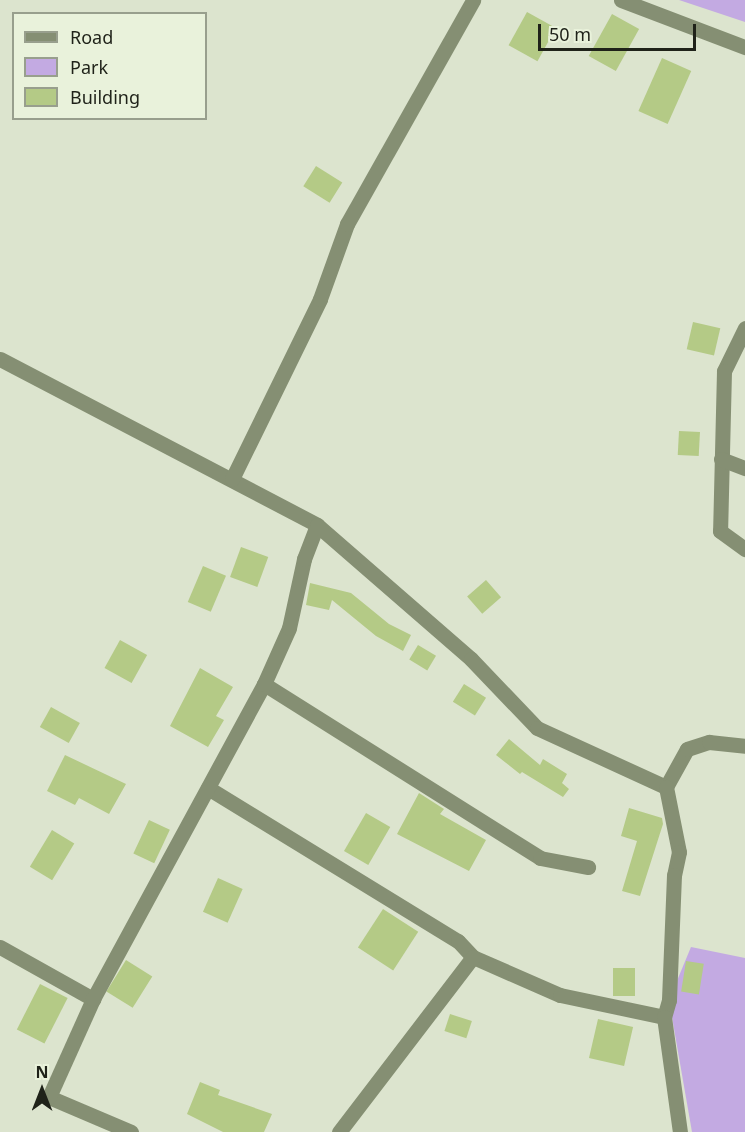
<!DOCTYPE html>
<style>
body{margin:0}
#map{position:relative;width:745px;height:1132px;overflow:hidden;background:#dce4ce;font-family:"Noto Sans",sans-serif}
div>[style]{position:absolute}
.green>*{inset:0;background:#c3aae2}
.building>*{inset:0;background:#b4ca86;transform-origin:0 0}
.street>*{height:15px;margin:-7.5px;padding:0 7.5px;transform-origin:7.5px;border-radius:7.5px;background:#858f73}
span{translate:-50% -50%;white-space:nowrap;text-align:center;line-height:1.15;-webkit-text-stroke:4.5px #e9f2db;paint-order:stroke}
.legend{position:absolute;left:12px;top:12px;width:195px;height:108px;box-sizing:border-box;background:#e9f2db;border:2px solid #989f8d;margin:0;padding:8px 10px;list-style:none;font-size:18px;color:#1f2219}
.legend li{display:flex;align-items:center;gap:12px;height:30px}
.legend b{width:30px;border:2px solid #989f8d}
.north{position:absolute;left:12px;top:1060px;width:60px;height:60px;-webkit-text-stroke:4px #e9f2db;paint-order:stroke;rotate:0deg;font-size:16px;font-weight:700;line-height:24px;text-align:center;color:#1f2219}
.north::after{content:'';display:block;margin:auto;width:21px;height:27px;background:#1f2219;clip-path:polygon(50% 0,100% 100%,50% 72%,0 100%)}
.scale{position:absolute;left:538px;top:24px;width:158px;height:27px;box-sizing:border-box;border:3px solid #1f2219;border-top:0;padding-left:8px;font-size:18px;line-height:21px;white-space:nowrap;color:#1f2219;-webkit-text-stroke:4px #e9f2db;paint-order:stroke}
</style>
<div id="map">
<div class="green">
<i style="clip-path:polygon(679px 0,745px 0,745px 22px)"></i>
<i style="clip-path:polygon(691px 947px,745px 958px,745px 1132px,692px 1132px,669px 1000px)"></i>
</div>
<div class="building">
<i style="left:527px;top:12px;width:33px;height:38px;rotate:29deg"></i>
<i style="left:612px;top:14px;width:31px;height:48px;rotate:29deg"></i>
<i style="left:662px;top:58px;width:32px;height:58px;rotate:24deg"></i>
<i style="left:316px;top:166px;width:31px;height:24px;rotate:32deg"></i>
<i style="left:693px;top:322px;width:28px;height:28px;rotate:13deg"></i>
<i style="left:679px;top:431px;width:21px;height:24px;rotate:3deg"></i>
<i style="left:241px;top:547px;width:29px;height:32px;rotate:20deg"></i>
<i style="left:203px;top:566px;width:25px;height:39px;rotate:23deg"></i>
<i style="left:486px;top:580px;width:23px;height:25px;rotate:49deg"></i>
<i style="clip-path:polygon(310px 583px,351px 593px,389px 624px,411px 635px,403px 651px,376px 636px,332px 600px,329px 610px,306px 605px)"></i>
<i style="left:120px;top:640px;width:31px;height:32px;rotate:29deg"></i>
<i style="left:418px;top:645px;width:21px;height:17px;rotate:31deg"></i>
<i style="clip-path:polygon(200px 668px,233px 687px,216px 716px,224px 720px,208px 747px,170px 726px)"></i>
<i style="left:464px;top:684px;width:26px;height:21px;rotate:32deg"></i>
<i style="left:51px;top:707px;width:33px;height:23px;rotate:29deg"></i>
<i style="clip-path:polygon(509px 739px,540px 765px,543px 759px,567px 774px,562px 783px,569px 789px,563px 797px,522px 772px,520px 774px,496px 755px)"></i>
<i style="clip-path:polygon(65px 755px,126px 784px,109px 814px,79px 798px,75px 805px,47px 791px)"></i>
<i style="clip-path:polygon(419px 793px,444px 809px,440px 814px,486px 840px,469px 871px,397px 834px)"></i>
<i style="clip-path:polygon(629px 808px,662px 818px,663px 824px,640px 896px,622px 891px,637px 841px,621px 836px)"></i>
<i style="left:366px;top:813px;width:28px;height:44px;rotate:30deg"></i>
<i style="left:149px;top:820px;width:23px;height:37px;rotate:25deg"></i>
<i style="left:52px;top:830px;width:26px;height:43px;rotate:31deg"></i>
<i style="left:218px;top:878px;width:27px;height:37px;rotate:24deg"></i>
<i style="left:383px;top:909px;width:42px;height:46px;rotate:33deg"></i>
<i style="left:126px;top:960px;width:31px;height:37px;rotate:32deg"></i>
<i style="left:686px;top:961px;width:18px;height:31px;rotate:9deg"></i>
<i style="left:613px;top:968px;width:22px;height:28px"></i>
<i style="left:40px;top:984px;width:31px;height:51px;rotate:27deg"></i>
<i style="left:450px;top:1014px;width:23px;height:18px;rotate:18deg"></i>
<i style="left:598px;top:1019px;width:36px;height:40px;rotate:13deg"></i>
<i style="clip-path:polygon(200px 1082px,220px 1090px,218px 1095px,272px 1114px,264px 1132px,223px 1132px,187px 1114px)"></i>
</div>
<div class="street">
<i style="left:621px;top:0;width:133px;rotate:20.8deg"></i>
<i style="left:745px;top:328px;width:48px;rotate:116deg"></i>
<i style="left:724px;top:371px;width:160px;rotate:91.4deg"></i>
<i style="left:720px;top:531px;width:31px;rotate:36deg"></i>
<i style="left:0;top:359px;width:358px;rotate:27.6deg"></i>
<i style="left:721px;top:459px;width:26px;rotate:21deg"></i>
<i style="left:232px;top:479px;width:200px;rotate:-63.9deg"></i>
<i style="left:320px;top:299px;width:80px;rotate:-70.2deg"></i>
<i style="left:347px;top:224px;width:257px;rotate:-60.6deg"></i>
<i style="left:264px;top:684px;width:326px;rotate:32.2deg"></i>
<i style="left:540px;top:858px;width:49px;rotate:10.6deg"></i>
<i style="left:666px;top:787px;width:43px;rotate:-61.1deg"></i>
<i style="left:687px;top:749px;width:23px;rotate:-18deg"></i>
<i style="left:709px;top:742px;width:36px;rotate:6deg"></i>
<i style="left:208px;top:788px;width:293px;rotate:31.5deg"></i>
<i style="left:458px;top:941px;width:22px;rotate:47deg"></i>
<i style="left:473px;top:957px;width:95px;rotate:23.6deg"></i>
<i style="left:560px;top:995px;width:106px;rotate:11.9deg"></i>
<i style="left:0;top:947px;width:107px;rotate:29.2deg"></i>
<i style="left:131px;top:1132px;width:89px;rotate:-156.9deg"></i>
<i style="left:49px;top:1097px;width:107px;rotate:-65.8deg"></i>
<i style="left:93px;top:999px;width:358px;rotate:-61.5deg"></i>
<i style="left:264px;top:684px;width:61px;rotate:-65.9deg"></i>
<i style="left:289px;top:628px;width:71px;rotate:-77.7deg"></i>
<i style="left:304px;top:559px;width:36px;rotate:-69deg"></i>
<i style="left:317px;top:525px;width:204px;rotate:41deg"></i>
<i style="left:471px;top:659px;width:95px;rotate:46.3deg"></i>
<i style="left:537px;top:728px;width:142px;rotate:24.6deg"></i>
<i style="left:666px;top:787px;width:66px;rotate:78.7deg"></i>
<i style="left:679px;top:852px;width:24px;rotate:102deg"></i>
<i style="left:674px;top:875px;width:125px;rotate:92.3deg"></i>
<i style="left:669px;top:1000px;width:18px;rotate:106deg"></i>
<i style="left:664px;top:1017px;width:116px;rotate:82.1deg"></i>
<i style="left:339px;top:1132px;width:220px;rotate:-52.6deg"></i>
</div>
<ul class="legend">
<li><b style="height:8px;background:#858f73"></b>Road</li>
<li><b style="height:16px;background:#c3aae2"></b>Park</li>
<li><b style="height:16px;background:#b4ca86"></b>Building</li>
</ul>
<div class="north">N</div>
<div class="scale">50 m</div>
</div>
